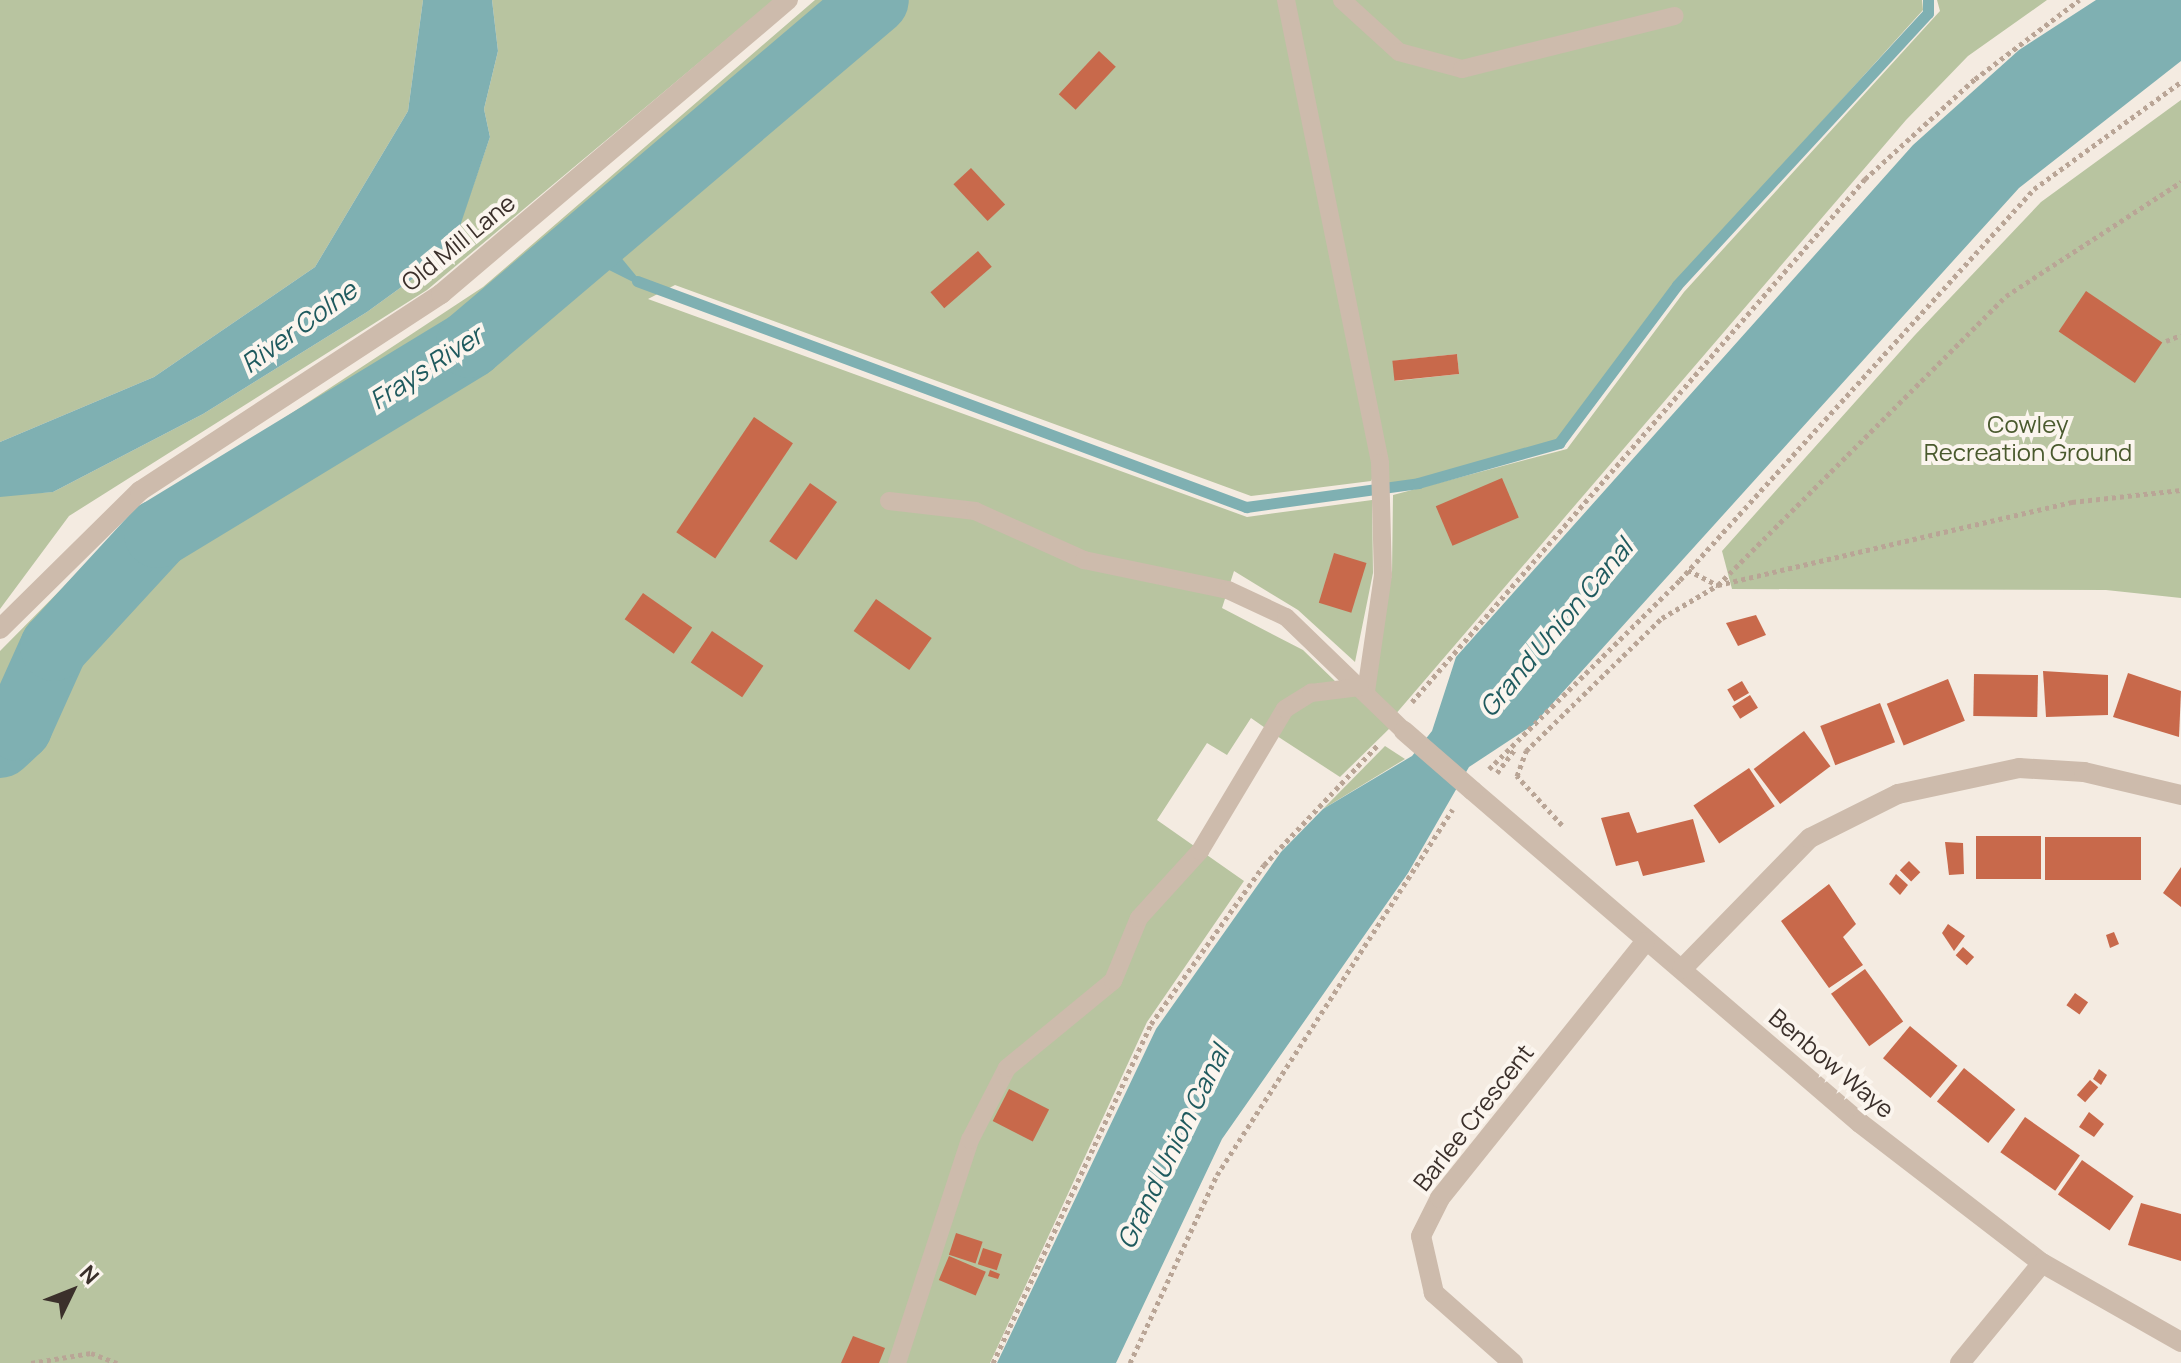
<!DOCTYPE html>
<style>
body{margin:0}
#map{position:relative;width:2181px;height:1363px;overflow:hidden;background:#f4ebe1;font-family:Manrope,sans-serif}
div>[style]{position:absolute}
.green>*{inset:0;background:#b8c4a0}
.water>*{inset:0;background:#7fb0b2}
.stream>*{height:11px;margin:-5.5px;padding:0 5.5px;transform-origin:5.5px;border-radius:5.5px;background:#7fb0b2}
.river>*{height:68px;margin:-34px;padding:0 34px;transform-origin:34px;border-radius:34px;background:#7fb0b2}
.building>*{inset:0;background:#c8694b;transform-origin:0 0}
.path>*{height:5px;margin-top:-2.5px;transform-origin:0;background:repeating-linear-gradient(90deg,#b9a596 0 4px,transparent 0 8px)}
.service>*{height:18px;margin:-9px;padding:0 9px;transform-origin:9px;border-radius:9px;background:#cdbbac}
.minor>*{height:20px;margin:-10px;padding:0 10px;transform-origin:10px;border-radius:10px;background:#cdbbac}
.minor-bridge>*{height:20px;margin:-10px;padding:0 10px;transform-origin:10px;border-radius:10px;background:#cdbbac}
span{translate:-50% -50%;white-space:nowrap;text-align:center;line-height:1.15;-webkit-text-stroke:8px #fbf5ee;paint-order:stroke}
.street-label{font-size:24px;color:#3b302b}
.park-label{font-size:24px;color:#4a5a2e}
.water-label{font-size:26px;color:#1f5a5e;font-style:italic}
.north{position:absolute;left:32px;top:1251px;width:80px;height:80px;-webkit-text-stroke:6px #fbf5ee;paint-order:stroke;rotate:47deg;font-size:22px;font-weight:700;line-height:32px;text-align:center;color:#3b302b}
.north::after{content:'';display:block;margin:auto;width:28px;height:36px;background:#3b302b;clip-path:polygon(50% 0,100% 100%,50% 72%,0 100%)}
</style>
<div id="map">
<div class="green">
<i style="clip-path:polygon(0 0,423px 0,408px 111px,315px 267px,154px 377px,0 442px)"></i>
<i style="clip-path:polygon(492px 0,774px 0,427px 290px,69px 516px,0 609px,0 495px,53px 492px,203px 414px,367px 312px,418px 275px,457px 232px,490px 137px,484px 109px,498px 51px)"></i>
<i style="clip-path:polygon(815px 0,850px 0,441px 351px,152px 525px,51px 627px,0 725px,0 651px,96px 554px,145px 510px,483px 287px)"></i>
<i style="clip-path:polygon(evenodd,884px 0,1922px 0,1923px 10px,1674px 285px,1558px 441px,1419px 480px,1384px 484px,1380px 463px,1371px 481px,1251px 496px,675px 285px,648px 299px,1247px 517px,1372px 500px,1373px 573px,1355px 662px,1298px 610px,1234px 571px,1222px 608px,1303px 650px,1337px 683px,1318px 683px,1271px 732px,1251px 718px,1227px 755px,1207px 743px,1157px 820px,1244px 881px,1147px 1022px,990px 1363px,0 1363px,0 766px,42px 726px,66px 657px,178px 545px,338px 451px,475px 354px,884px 0,1457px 354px,1459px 374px,1395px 381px,1393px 361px,1457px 354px)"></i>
<i style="clip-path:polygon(1937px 0,2047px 0,1968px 56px,1906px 120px,1394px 716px,1367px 682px,1392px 574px,1393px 495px,1567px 449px,1684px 292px,1940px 11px)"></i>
<i style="clip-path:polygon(2181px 100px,2181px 598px,2106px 590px,1732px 589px,1722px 551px,1915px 335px,2041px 202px)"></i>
<i style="clip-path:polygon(1361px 692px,1393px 725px,1340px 777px,1277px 736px,1297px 703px)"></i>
<i style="clip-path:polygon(1385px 746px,1405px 759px,1323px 809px)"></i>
</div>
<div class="water">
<i style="clip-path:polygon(423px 0,492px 0,498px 51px,484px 109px,490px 137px,458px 232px,418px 275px,367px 312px,203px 414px,53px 492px,0 497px,0 442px,154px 377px,315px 267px,408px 111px)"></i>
<i style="clip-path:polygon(2096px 0,2181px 0,2181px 61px,2019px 188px,1533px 725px,1469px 767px,1408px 873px,1222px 1139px,1116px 1363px,997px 1363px,1156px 1029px,1281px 852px,1323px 809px,1412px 756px,1432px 731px,1456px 657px,1913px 145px,2019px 50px)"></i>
<i style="clip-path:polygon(600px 232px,647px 289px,573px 252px)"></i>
</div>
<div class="stream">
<i style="left:637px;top:281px;width:650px;rotate:20.36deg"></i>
<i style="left:1246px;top:507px;width:174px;rotate:-7.9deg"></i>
<i style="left:1418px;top:483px;width:147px;rotate:-15.8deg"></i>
<i style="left:1559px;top:443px;width:197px;rotate:-53.2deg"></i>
<i style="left:1677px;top:285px;width:370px;rotate:-47.3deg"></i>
<i style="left:1928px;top:13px;width:13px;rotate:-90deg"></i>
</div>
<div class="river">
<i style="left:0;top:744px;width:25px;rotate:-43deg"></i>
<i style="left:18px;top:727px;width:88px;rotate:-65.8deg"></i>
<i style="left:54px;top:647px;width:154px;rotate:-47.4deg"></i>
<i style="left:158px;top:534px;width:365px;rotate:-31.3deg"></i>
<i style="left:470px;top:344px;width:531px;rotate:-40.34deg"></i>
</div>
<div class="building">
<i style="left:1099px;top:51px;width:23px;height:59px;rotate:43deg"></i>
<i style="left:971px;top:168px;width:50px;height:24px;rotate:47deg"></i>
<i style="left:978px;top:251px;width:21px;height:63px;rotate:49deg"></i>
<i style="left:2086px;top:291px;width:92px;height:49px;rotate:34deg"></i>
<i style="left:1457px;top:354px;width:20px;height:65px;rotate:84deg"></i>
<i style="left:754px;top:417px;width:47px;height:139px;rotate:34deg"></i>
<i style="left:1502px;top:478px;width:43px;height:72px;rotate:67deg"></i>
<i style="left:810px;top:483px;width:33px;height:71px;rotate:35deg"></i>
<i style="left:1334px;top:553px;width:34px;height:52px;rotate:17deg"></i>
<i style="left:643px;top:593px;width:60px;height:32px;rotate:35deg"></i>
<i style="left:876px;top:599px;width:68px;height:39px;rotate:35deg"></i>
<i style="clip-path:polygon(1756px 615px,1766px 635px,1738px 646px,1726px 623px)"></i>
<i style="left:712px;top:631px;width:62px;height:38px;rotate:34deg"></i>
<i style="clip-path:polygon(2043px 671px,2108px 675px,2108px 715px,2046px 717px)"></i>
<i style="clip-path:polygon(2128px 673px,2181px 691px,2179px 737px,2113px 717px)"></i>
<i style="left:1974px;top:674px;width:64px;height:42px;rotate:1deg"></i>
<i style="left:1948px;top:679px;width:45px;height:66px;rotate:68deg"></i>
<i style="left:1742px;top:681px;width:14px;height:17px;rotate:60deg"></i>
<i style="left:1750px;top:695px;width:15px;height:21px;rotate:58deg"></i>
<i style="left:1880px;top:703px;width:42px;height:64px;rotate:69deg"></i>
<i style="left:1804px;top:731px;width:44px;height:63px;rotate:53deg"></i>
<i style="left:1749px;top:768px;width:46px;height:67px;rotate:56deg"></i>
<i style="clip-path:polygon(1629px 812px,1637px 833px,1693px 819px,1705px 862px,1643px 876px,1638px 861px,1616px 866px,1601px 818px)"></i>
<i style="left:2041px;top:836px;width:43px;height:65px;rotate:90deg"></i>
<i style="left:2045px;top:837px;width:96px;height:43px"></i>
<i style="clip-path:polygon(1945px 842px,1963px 843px,1964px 874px,1949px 875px)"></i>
<i style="left:1909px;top:861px;width:16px;height:13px;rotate:45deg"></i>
<i style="clip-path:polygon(2181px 867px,2181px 907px,2163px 893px)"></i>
<i style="clip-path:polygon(1896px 874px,1908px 885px,1900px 895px,1889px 884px)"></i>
<i style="clip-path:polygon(1829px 884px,1856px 924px,1843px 937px,1863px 965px,1829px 988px,1781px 921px)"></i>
<i style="clip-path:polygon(1948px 924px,1965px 936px,1954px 951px,1942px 933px)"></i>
<i style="clip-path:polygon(2114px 932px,2119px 944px,2110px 948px,2106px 935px)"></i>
<i style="left:1963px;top:947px;width:15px;height:11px;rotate:42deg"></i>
<i style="left:1865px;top:969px;width:65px;height:42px;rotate:54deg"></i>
<i style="left:2075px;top:993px;width:16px;height:15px;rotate:35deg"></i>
<i style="left:1910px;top:1026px;width:62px;height:42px;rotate:40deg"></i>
<i style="left:1964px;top:1068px;width:66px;height:43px;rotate:39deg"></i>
<i style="clip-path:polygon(2099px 1069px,2107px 1075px,2101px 1085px,2093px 1079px)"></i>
<i style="left:2090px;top:1080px;width:11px;height:20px;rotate:41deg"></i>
<i style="left:1009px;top:1089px;width:45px;height:36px;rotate:27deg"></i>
<i style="clip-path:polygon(2089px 1112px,2104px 1124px,2094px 1137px,2079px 1127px)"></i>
<i style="left:2025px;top:1117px;width:67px;height:43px;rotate:35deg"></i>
<i style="left:2082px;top:1160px;width:63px;height:42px;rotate:35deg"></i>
<i style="clip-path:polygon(2141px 1203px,2181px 1214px,2181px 1261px,2128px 1245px)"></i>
<i style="left:956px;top:1233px;width:28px;height:23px;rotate:18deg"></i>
<i style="left:983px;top:1248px;width:20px;height:17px;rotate:18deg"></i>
<i style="left:949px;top:1256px;width:40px;height:26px;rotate:23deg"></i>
<i style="clip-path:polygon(990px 1270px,1000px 1274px,998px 1279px,988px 1276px)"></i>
<i style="clip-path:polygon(853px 1336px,885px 1348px,879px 1363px,841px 1363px)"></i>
</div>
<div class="path">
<i style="left:2166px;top:341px;width:16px;rotate:-22deg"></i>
<i style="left:1688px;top:570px;width:34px;rotate:27deg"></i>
<i style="left:1718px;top:585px;width:364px;rotate:-13.2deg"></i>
<i style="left:2072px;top:502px;width:110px;rotate:-6.3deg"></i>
<i style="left:1412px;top:702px;width:692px;rotate:-49.1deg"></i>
<i style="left:1865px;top:179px;width:149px;rotate:-42.3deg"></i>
<i style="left:1975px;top:79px;width:131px;rotate:-37.2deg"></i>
<i style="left:1489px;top:769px;width:269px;rotate:-44.7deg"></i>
<i style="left:1680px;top:580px;width:527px;rotate:-47.84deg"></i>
<i style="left:2034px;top:189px;width:182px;rotate:-36.1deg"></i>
<i style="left:1497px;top:773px;width:30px;rotate:-53deg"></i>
<i style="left:1562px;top:825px;width:67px;rotate:-132.6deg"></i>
<i style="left:1517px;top:776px;width:27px;rotate:-70deg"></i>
<i style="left:1526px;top:751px;width:190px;rotate:-44.4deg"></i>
<i style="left:1662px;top:618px;width:65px;rotate:-30.5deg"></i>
<i style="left:1718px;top:585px;width:408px;rotate:-45.1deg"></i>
<i style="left:2006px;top:296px;width:209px;rotate:-33.1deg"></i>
<i style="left:31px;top:1363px;width:61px;rotate:-9.5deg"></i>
<i style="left:91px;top:1353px;width:28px;rotate:21deg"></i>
<i style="left:993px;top:1363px;width:374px;rotate:-65deg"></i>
<i style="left:1151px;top:1024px;width:195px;rotate:-54.6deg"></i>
<i style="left:1264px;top:865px;width:166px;rotate:-46.5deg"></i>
<i style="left:1130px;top:1363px;width:207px;rotate:-65.2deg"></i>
<i style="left:1217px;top:1175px;width:435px;rotate:-57.2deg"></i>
</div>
<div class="service">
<i style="left:1286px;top:0;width:472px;rotate:78.5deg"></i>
<i style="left:1380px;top:463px;width:112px;rotate:88.5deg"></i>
<i style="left:1383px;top:575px;width:118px;rotate:98.3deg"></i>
<i style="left:1342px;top:0;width:77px;rotate:42.4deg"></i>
<i style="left:1399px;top:52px;width:65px;rotate:15.1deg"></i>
<i style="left:1462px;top:69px;width:219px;rotate:-14deg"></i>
<i style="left:889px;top:501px;width:87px;rotate:6.6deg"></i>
<i style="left:975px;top:511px;width:120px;rotate:24.2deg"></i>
<i style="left:1084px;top:560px;width:147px;rotate:11.8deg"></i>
<i style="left:1228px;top:590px;width:64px;rotate:25deg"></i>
<i style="left:1286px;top:617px;width:164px;rotate:44deg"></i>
<i style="left:897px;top:1363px;width:235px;rotate:-71.9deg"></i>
<i style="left:970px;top:1140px;width:81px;rotate:-62.8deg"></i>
<i style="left:1007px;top:1068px;width:137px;rotate:-39.4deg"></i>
<i style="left:1113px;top:981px;width:68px;rotate:-67.6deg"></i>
<i style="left:1139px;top:918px;width:91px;rotate:-47.7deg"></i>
<i style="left:1200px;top:851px;width:165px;rotate:-59.1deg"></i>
<i style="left:1285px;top:709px;width:31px;rotate:-32deg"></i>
<i style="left:1311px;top:693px;width:49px;rotate:-7deg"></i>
</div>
<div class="minor">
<i style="left:0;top:629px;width:197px;rotate:-44.6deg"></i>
<i style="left:140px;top:491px;width:360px;rotate:-33.2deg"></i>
<i style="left:441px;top:294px;width:455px;rotate:-40.3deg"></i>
<i style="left:1473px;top:791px;width:510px;rotate:40.63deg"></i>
<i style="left:1860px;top:1123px;width:230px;rotate:37.6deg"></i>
<i style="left:2042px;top:1263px;width:160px;rotate:29.6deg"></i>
<i style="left:1682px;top:969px;width:183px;rotate:-45.7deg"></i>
<i style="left:1810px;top:838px;width:98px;rotate:-26.6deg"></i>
<i style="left:1898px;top:794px;width:124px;rotate:-12.1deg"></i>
<i style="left:2019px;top:768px;width:65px;rotate:3.5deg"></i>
<i style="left:2084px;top:772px;width:100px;rotate:13.3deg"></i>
<i style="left:1513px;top:1363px;width:106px;rotate:-138.5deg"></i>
<i style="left:1434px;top:1293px;width:58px;rotate:-102.8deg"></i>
<i style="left:1421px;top:1236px;width:42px;rotate:-63.4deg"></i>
<i style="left:1440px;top:1198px;width:328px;rotate:-51.3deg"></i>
<i style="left:1960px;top:1363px;width:129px;rotate:-50.6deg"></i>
</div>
<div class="minor-bridge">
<i style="left:1404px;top:731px;width:91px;rotate:41deg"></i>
</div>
<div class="street-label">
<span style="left:458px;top:242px;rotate:-39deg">Old Mill Lane</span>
<span style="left:1832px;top:1063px;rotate:40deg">Benbow Waye</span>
<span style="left:1473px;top:1117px;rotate:-52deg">Barlee Crescent</span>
</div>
<div class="park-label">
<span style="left:2028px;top:438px">Cowley<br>Recreation Ground</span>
</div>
<div class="water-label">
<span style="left:299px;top:327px;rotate:-36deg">River Colne</span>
<span style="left:426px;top:368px;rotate:-33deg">Frays River</span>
<span style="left:1556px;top:628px;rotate:-50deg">Grand Union Canal</span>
<span style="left:1173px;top:1147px;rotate:-64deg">Grand Union Canal</span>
</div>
<div class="north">N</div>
</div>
